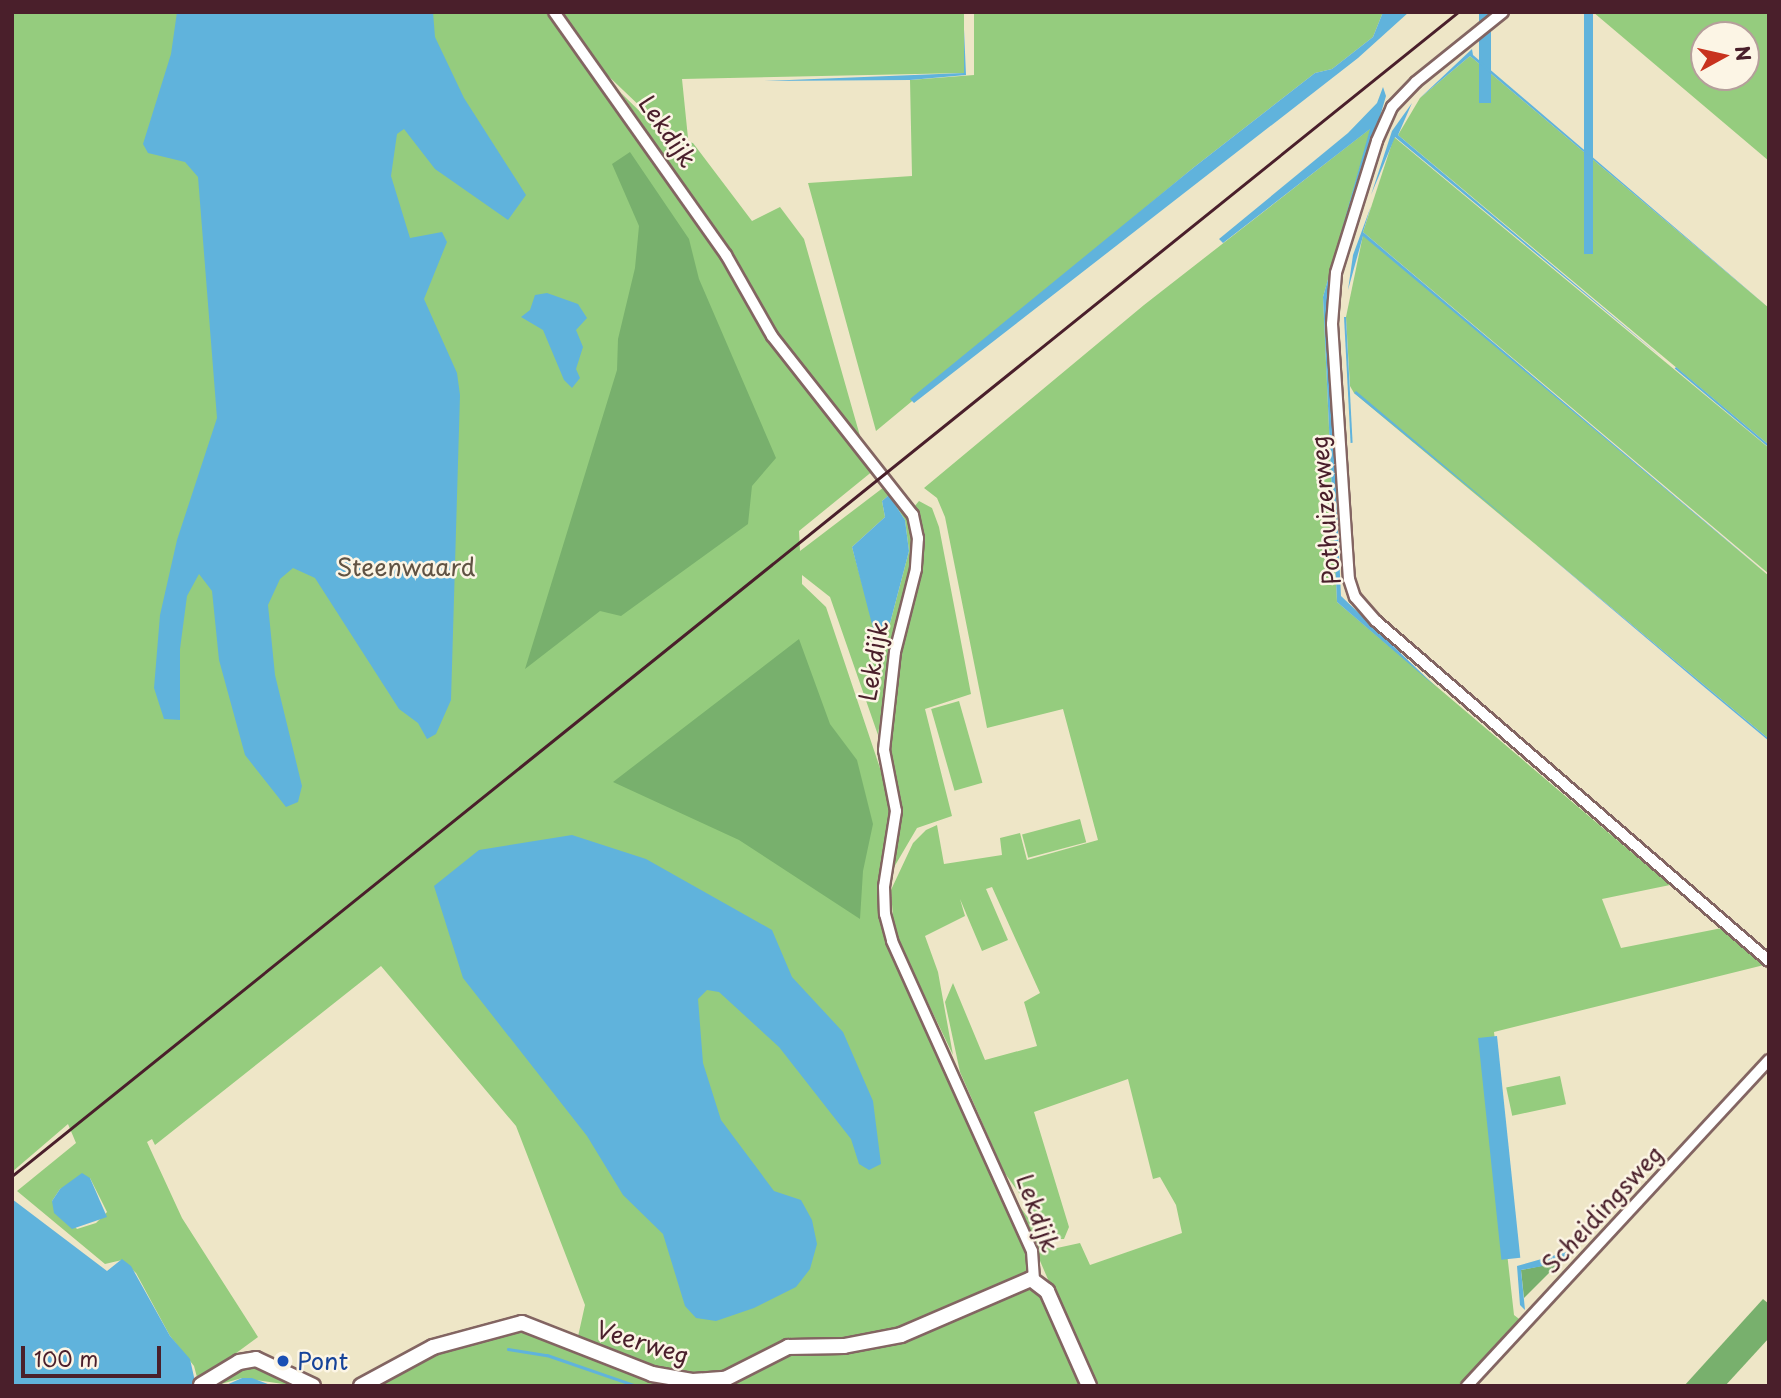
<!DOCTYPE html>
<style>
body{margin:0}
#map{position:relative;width:1781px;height:1398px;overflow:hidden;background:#eee6c7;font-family:"Playpen Sans",sans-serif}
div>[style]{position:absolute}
.green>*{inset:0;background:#95cc7e;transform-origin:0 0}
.forest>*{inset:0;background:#78b06d}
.water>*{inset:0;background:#60b3dc;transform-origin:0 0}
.stream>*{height:2.5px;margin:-1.25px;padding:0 1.25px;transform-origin:1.25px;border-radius:1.25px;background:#60b3dc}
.roads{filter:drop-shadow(2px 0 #836562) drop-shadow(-2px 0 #836562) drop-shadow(0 2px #836562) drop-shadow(0 -2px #836562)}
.street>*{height:10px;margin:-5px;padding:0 5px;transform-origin:5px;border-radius:5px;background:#fff}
.secondary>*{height:14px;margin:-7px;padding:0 7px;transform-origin:7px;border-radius:7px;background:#fff}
.rail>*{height:2.5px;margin:-1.25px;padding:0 1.25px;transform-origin:1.25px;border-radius:1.25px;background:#4a1f2b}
.dots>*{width:19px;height:19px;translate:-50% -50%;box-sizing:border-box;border:4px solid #fcf5e5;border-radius:50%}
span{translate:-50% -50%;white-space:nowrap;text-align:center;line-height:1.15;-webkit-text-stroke:5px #fcf5e5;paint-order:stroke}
.street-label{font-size:24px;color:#4a1f2b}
.park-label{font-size:24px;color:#605344}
.transit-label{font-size:24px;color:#164399}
.left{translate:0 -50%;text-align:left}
.frame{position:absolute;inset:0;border:14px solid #4a1f2b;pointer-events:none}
.north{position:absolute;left:1690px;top:21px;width:70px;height:70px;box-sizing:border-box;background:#fcf5e5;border:2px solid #b59f9b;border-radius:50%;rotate:82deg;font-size:19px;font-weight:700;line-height:28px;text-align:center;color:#4a1f2b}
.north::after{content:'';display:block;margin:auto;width:24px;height:32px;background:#c8321e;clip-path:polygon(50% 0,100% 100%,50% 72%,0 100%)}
.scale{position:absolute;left:21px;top:1346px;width:140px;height:32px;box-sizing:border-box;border:4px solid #4a1f2b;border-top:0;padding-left:9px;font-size:21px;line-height:24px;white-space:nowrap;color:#4a1f2b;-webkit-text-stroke:5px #fcf5e5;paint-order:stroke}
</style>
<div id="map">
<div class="green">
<i style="clip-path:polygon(evenodd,12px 12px,549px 12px,723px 258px,761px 328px,873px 466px,874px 470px,799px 531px,800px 551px,888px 484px,914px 527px,912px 570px,891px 651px,878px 735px,830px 597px,802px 575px,802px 584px,826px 607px,889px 795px,892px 811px,882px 915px,1030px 1260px,1031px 1267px,1016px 1281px,1020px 1291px,1037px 1289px,1043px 1294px,1082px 1386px,371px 1386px,434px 1354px,508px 1333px,533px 1332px,577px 1341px,585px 1305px,516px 1126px,381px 966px,155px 1145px,152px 1139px,147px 1142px,182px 1218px,258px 1337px,198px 1381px,194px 1366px,170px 1336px,136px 1273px,122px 1260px,105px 1264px,17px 1191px,76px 1143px,68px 1124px,12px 1172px,12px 12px,889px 495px,905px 520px,909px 551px,888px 631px,884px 638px,877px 638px,852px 547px,885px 517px,882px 501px,889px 495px,12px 12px,90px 1178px,107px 1212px,96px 1223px,77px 1229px,52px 1201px,60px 1189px,90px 1178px)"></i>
<i style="clip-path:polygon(560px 12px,964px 12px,964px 73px,682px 79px,688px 138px,682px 138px,667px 132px,602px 70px)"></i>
<i style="clip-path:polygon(974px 12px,1383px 12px,1373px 37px,1332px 69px,1315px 73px,1193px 168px,876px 431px,808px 183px,912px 176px,910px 80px,974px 75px)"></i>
<i style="clip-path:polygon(evenodd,1593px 12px,1769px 12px,1769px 161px,1593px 12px,1704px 35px,1746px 35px,1746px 77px,1704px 77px,1704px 35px)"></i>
<i style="clip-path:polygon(1470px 56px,1769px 308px,1769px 445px,1398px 135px,1420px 98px)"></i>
<i style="clip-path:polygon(621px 93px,667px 138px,693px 143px,752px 221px,780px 207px,804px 239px,860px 436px,776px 334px,729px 252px)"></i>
<i style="clip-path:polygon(1371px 128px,1323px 297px,1337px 602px,1670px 885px,1602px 899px,1621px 948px,1722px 928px,1764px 965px,1494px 1032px,1507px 1152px,1496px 1155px,1514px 1315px,1523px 1322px,1460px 1386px,1094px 1386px,1012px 1196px,1046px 1242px,1057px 1248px,1080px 1243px,1090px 1265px,1182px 1233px,1176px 1205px,1160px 1177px,1153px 1179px,1128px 1079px,1034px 1112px,1069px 1227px,1064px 1239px,1055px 1239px,1047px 1232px,1004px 1172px,960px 1072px,945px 1002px,953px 983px,985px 1060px,1037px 1046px,1024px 1002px,1040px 993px,992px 887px,986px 889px,1008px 940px,982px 951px,960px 899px,965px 916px,925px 936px,938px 972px,953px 1055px,894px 932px,891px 890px,913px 843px,926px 830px,937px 825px,944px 864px,1002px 855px,1000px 838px,1020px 833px,1027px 860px,1098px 840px,1063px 709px,987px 728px,945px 517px,937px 498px,924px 488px,1144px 305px)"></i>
<i style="clip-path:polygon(1394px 137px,1769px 448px,1769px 574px,1363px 232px)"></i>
<i style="clip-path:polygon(1363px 235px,1769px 576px,1769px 739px,1354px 393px,1350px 386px,1346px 317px)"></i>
<i style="clip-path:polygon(919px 501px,932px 508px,939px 527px,971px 694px,925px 709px,952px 816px,917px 828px,890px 874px,900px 814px,888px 750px,895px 672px,919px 569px,914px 507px)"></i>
<i style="left:959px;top:701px;width:85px;height:29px;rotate:74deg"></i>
<i style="left:1080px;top:819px;width:24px;height:60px;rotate:75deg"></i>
<i style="left:1560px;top:1076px;width:29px;height:55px;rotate:78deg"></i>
<i style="clip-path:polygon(255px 1367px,267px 1370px,297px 1386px,242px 1378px,214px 1386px,240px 1369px)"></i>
</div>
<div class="forest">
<i style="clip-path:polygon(630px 152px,689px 239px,699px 279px,776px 458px,752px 486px,748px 524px,621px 616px,600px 611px,525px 669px,617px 370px,618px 339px,635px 268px,639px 226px,612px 164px)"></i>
<i style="clip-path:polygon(799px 639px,830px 724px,857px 760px,873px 824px,863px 871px,860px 919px,739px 840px,613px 782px)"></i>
<i style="clip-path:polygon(1560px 1262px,1524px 1298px,1521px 1270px)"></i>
<i style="clip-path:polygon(1763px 1299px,1769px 1304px,1769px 1338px,1725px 1386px,1684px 1386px)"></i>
</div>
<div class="water">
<i style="clip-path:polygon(177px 12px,433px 12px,435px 37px,464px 98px,526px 195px,508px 220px,435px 169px,404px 129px,397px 134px,391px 176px,410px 238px,442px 232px,447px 242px,424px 299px,457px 373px,460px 395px,451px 700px,436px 734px,427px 739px,418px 723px,399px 709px,315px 578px,293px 568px,280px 579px,268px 605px,275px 675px,302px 786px,298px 802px,286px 807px,245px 755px,219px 660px,212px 591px,199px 574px,187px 596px,180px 649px,180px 720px,164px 719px,154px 688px,160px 615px,177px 540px,217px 418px,198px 177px,185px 162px,148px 153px,143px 144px,171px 54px)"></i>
<i style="clip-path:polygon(1383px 12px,1409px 12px,1358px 58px,914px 403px,910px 399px,1193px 168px,1315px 73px,1332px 69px,1373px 37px)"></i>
<i style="left:1479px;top:12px;width:12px;height:91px"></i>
<i style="left:1584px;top:12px;width:9px;height:242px"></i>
<i style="clip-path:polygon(964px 29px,966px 75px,910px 80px,764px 81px,964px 73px)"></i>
<i style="clip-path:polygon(1472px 49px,1473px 55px,1769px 308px,1470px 56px,1420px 98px)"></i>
<i style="clip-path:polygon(1383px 87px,1386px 96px,1327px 298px,1341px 596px,1436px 687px,1337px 602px,1323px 297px,1370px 129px,1223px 243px,1219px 239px,1348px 133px,1377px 103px)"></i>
<i style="clip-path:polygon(1412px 103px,1398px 135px,1666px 361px,1395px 137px,1371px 195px,1392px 131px)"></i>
<i style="clip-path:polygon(1371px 206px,1363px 232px,1769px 576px,1363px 236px,1348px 290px,1353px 255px)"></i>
<i style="clip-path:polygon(547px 293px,578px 304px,587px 318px,576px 330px,583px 347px,576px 369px,580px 378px,572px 388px,564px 380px,543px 330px,521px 317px,530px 310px,535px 295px)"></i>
<i style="left:1346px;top:317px;width:126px;height:2px;rotate:87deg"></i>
<i style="left:1676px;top:367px;width:121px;height:2px;rotate:40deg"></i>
<i style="clip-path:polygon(1356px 391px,1529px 537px,1354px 393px)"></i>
<i style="clip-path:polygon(889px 495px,905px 520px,909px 551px,888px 631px,881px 638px,875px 636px,852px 547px,885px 517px,882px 501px)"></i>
<i style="clip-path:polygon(1534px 543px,1769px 739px,1769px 741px,1703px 686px)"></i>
<i style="clip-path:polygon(572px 835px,646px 859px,772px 930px,792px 977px,843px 1032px,873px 1101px,881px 1164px,869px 1170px,859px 1164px,851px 1139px,779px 1047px,719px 992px,707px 990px,698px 999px,703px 1063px,721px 1120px,774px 1191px,801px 1200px,812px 1220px,817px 1244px,810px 1269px,796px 1287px,754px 1308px,716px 1321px,696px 1318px,685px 1306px,663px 1234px,623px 1195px,587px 1136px,463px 978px,434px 886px,479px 850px)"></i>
<i style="left:1497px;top:1036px;width:223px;height:19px;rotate:84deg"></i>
<i style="clip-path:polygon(82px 1173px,90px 1178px,107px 1217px,72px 1229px,54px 1213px,52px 1201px,60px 1189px)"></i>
<i style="clip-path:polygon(12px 1199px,107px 1271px,122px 1259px,131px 1266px,170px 1336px,190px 1359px,196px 1386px,12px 1386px)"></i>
<i style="clip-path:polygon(1573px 1250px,1565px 1262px,1521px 1270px,1525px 1310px,1520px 1305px,1517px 1266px)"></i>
<i style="clip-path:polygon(242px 1378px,252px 1378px,273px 1386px,224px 1386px)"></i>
</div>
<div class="stream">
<i style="left:508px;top:1349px;width:39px;rotate:9deg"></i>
<i style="left:547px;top:1355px;width:95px;rotate:19deg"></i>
</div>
<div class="roads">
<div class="street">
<i style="left:554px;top:12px;width:298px;rotate:54.7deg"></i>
<i style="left:726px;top:255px;width:93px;rotate:60.4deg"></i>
<i style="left:772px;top:336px;width:228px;rotate:51.8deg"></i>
<i style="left:913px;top:515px;width:24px;rotate:78deg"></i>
<i style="left:918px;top:538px;width:31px;rotate:94deg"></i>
<i style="left:916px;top:569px;width:86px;rotate:104.2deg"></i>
<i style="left:895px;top:652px;width:99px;rotate:96.4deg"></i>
<i style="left:884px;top:750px;width:62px;rotate:78.9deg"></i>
<i style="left:896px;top:811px;width:77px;rotate:99deg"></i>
<i style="left:884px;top:887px;width:27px;rotate:88deg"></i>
<i style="left:885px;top:914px;width:28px;rotate:75deg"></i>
<i style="left:892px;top:941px;width:340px;rotate:65.7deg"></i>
<i style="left:1032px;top:1251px;width:28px;rotate:86deg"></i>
<i style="left:1503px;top:12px;width:112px;rotate:141.2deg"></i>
<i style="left:1416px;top:82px;width:35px;rotate:134deg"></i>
<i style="left:1392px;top:107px;width:37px;rotate:114deg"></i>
<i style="left:1377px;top:141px;width:138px;rotate:107.3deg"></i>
<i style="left:1336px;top:273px;width:51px;rotate:94.5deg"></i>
<i style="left:1332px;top:324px;width:256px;rotate:86.2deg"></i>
<i style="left:1349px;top:579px;width:19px;rotate:72deg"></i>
<i style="left:1355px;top:597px;width:32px;rotate:49deg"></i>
<i style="left:1376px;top:621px;width:520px;rotate:40.86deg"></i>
<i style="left:1467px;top:1386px;width:444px;rotate:-47.2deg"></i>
</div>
<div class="secondary">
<i style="left:201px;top:1385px;width:44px;rotate:-31.2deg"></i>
<i style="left:239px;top:1362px;width:17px;rotate:-10deg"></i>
<i style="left:256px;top:1359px;width:63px;rotate:25.3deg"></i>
<i style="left:361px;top:1386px;width:82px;rotate:-28.4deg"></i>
<i style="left:433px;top:1347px;width:92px;rotate:-15.1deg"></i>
<i style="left:522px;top:1323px;width:140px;rotate:21.4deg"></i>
<i style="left:652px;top:1374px;width:42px;rotate:9.7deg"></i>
<i style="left:693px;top:1381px;width:32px;rotate:-4deg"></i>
<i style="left:725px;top:1379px;width:71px;rotate:-26.9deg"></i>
<i style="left:788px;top:1347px;width:56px;rotate:-1deg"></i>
<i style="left:844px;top:1346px;width:58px;rotate:-10.9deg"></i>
<i style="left:901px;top:1335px;width:142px;rotate:-23.3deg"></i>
<i style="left:1031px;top:1279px;width:20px;rotate:37deg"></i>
<i style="left:1047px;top:1291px;width:104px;rotate:66.1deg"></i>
</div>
</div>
<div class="rail">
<i style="left:12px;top:1176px;width:1856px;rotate:-38.83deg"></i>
</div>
<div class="dots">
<i style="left:283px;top:1361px;background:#1a4fb4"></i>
</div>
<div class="street-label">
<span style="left:668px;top:131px;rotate:55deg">Lekdijk</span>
<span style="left:1325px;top:510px;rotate:-95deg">Pothuizerweg</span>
<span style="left:873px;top:661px;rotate:-81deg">Lekdijk</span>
<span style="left:1602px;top:1209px;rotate:-47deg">Scheidingsweg</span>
<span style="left:1038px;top:1213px;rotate:70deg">Lekdijk</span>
<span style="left:643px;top:1342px;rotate:17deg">Veerweg</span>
</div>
<div class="park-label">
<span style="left:406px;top:567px">Steenwaard</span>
</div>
<div class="transit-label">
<span class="left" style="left:297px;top:1361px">Pont</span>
</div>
<div class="frame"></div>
<div class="north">N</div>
<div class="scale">100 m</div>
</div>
